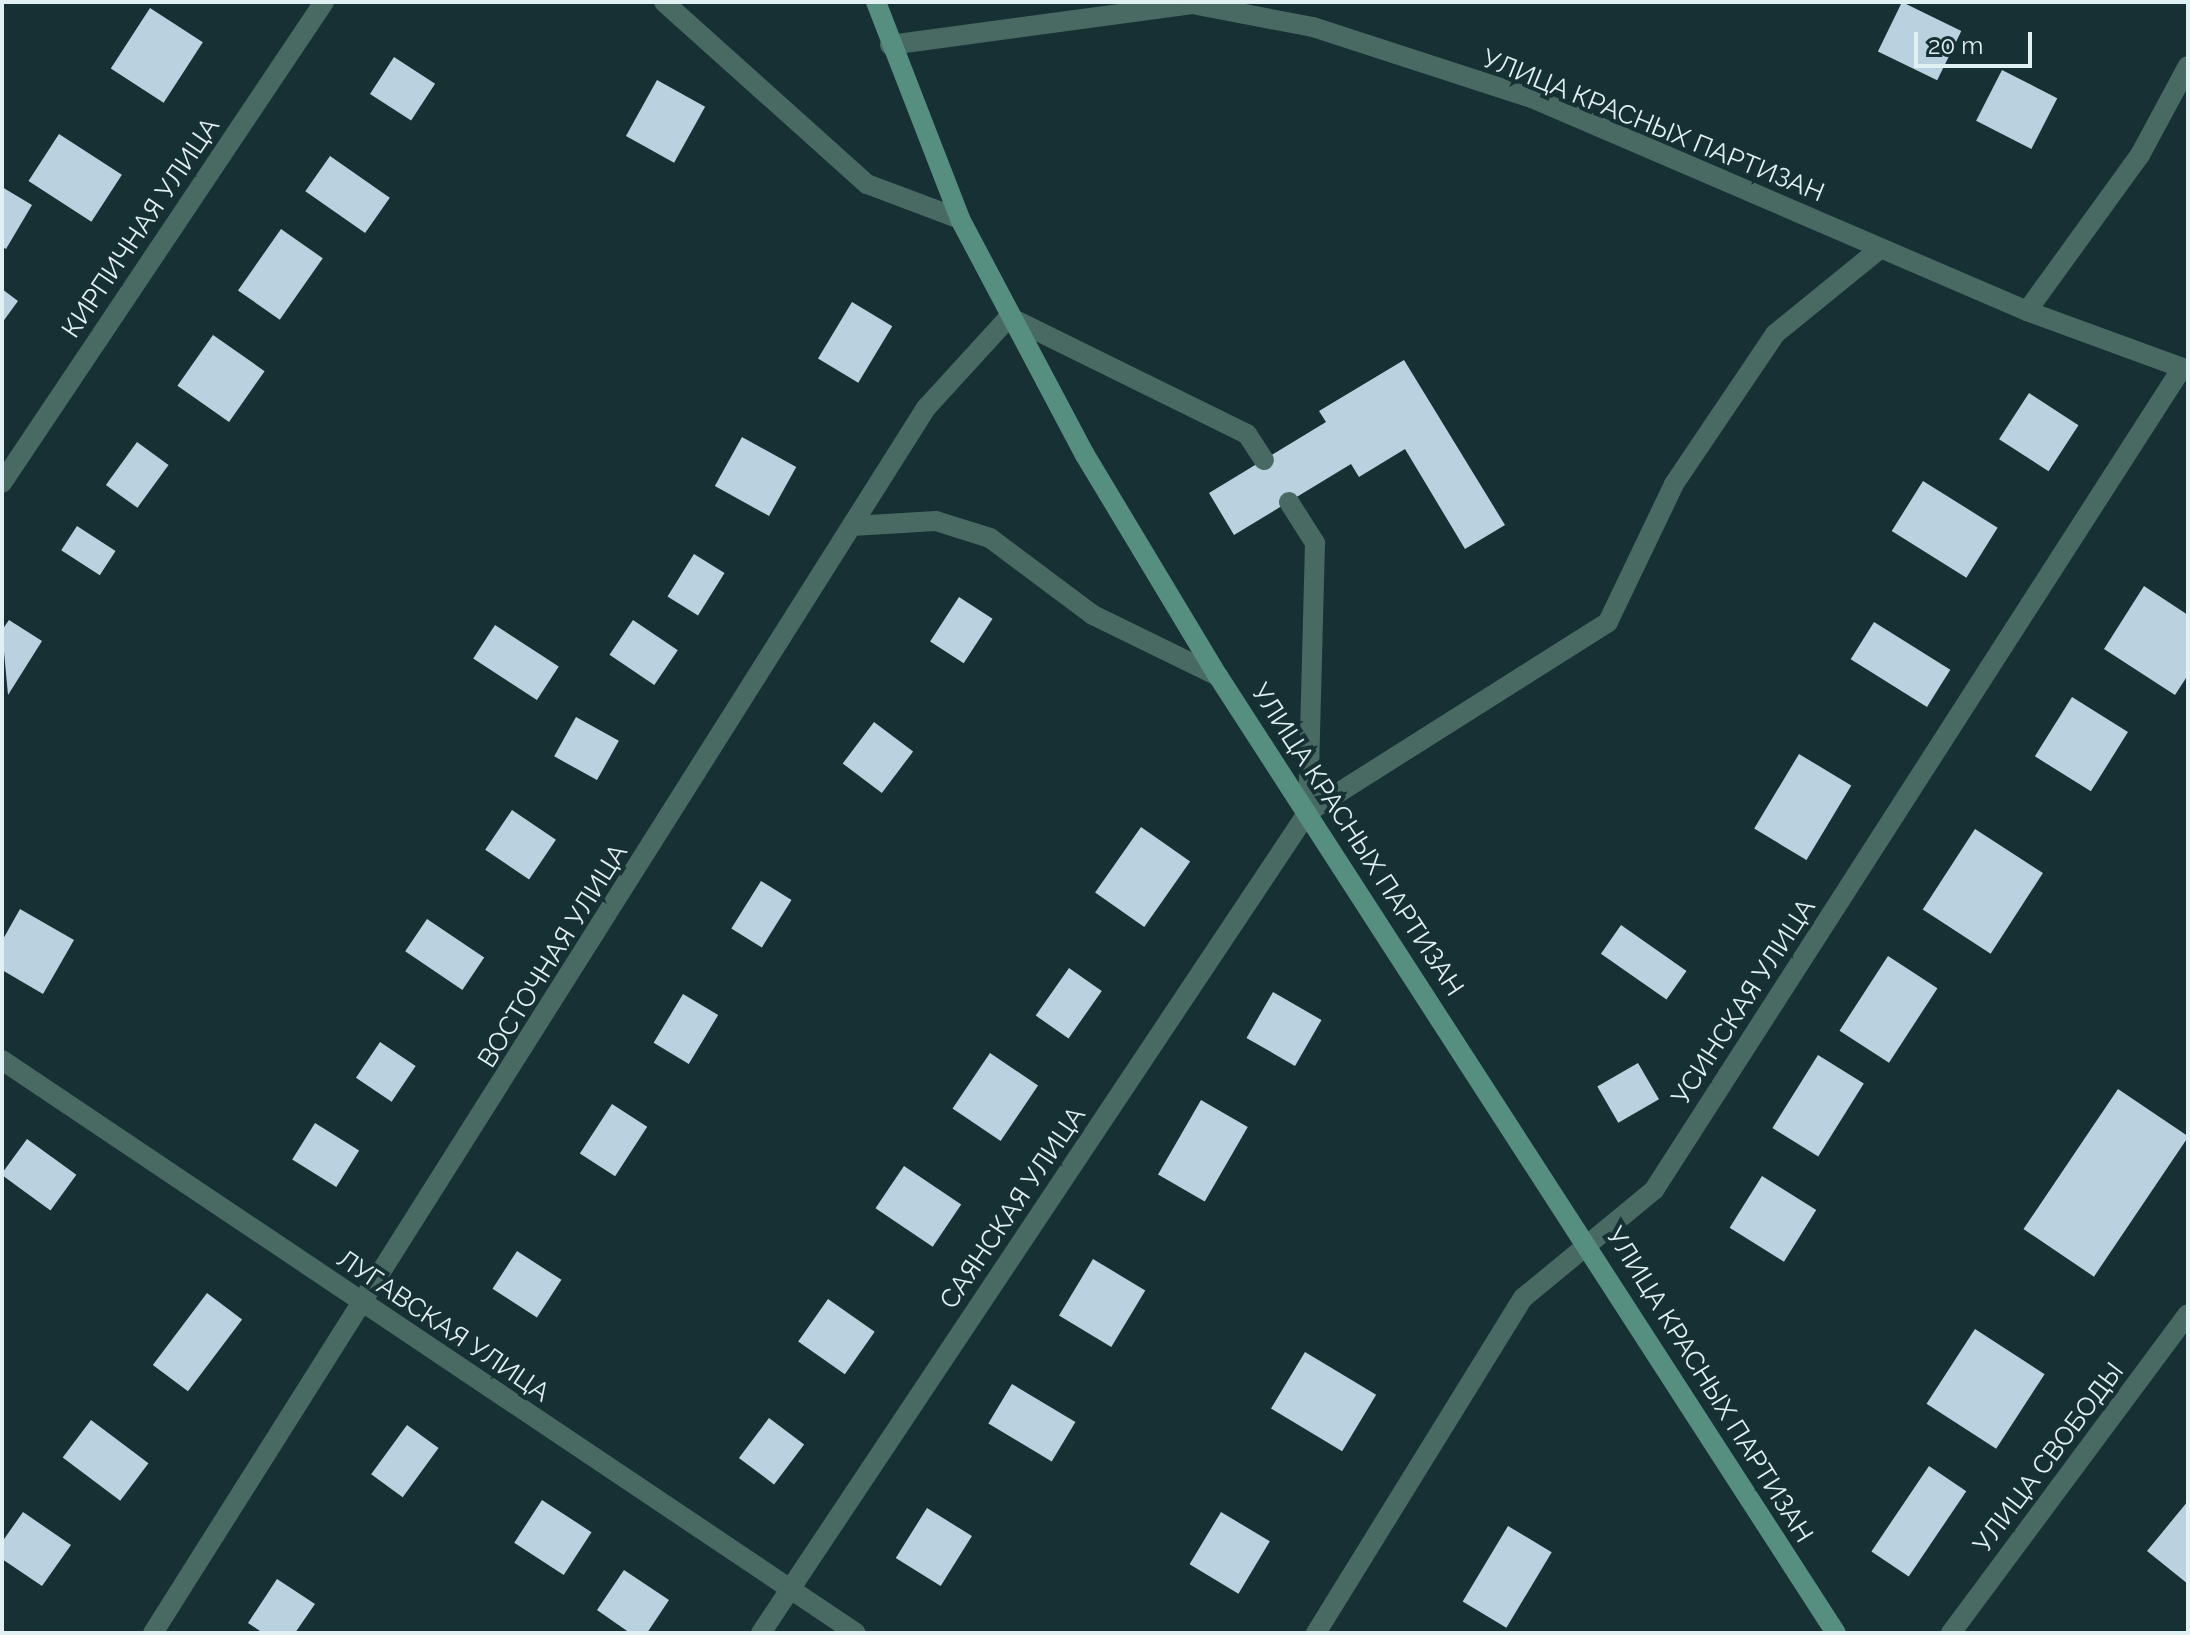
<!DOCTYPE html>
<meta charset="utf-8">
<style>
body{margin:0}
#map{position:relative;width:2190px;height:1635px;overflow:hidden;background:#163033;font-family:Raleway,sans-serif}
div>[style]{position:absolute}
.building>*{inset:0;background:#bad2e0;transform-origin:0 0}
.service>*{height:20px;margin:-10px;padding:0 10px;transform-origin:10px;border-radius:10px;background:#486a62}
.minor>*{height:20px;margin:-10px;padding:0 10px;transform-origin:10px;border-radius:10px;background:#486a62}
.secondary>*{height:20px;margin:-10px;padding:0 10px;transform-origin:10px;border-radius:10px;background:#568e80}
span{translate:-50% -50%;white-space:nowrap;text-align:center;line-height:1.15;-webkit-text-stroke:8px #163033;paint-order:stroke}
.street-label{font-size:26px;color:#e1f0f2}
.frame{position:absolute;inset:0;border:4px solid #e1f0f2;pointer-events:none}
.scale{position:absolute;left:1914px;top:32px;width:118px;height:36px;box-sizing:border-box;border:4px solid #e1f0f2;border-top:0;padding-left:10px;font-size:24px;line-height:28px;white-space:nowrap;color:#e1f0f2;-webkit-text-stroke:6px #163033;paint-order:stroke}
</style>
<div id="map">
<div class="building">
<i style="left:1902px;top:2px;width:66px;height:55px;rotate:26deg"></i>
<i style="left:150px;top:8px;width:63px;height:72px;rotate:33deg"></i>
<i style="left:394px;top:57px;width:49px;height:44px;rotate:33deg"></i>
<i style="left:2002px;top:70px;width:62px;height:57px;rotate:27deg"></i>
<i style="left:657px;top:80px;width:55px;height:64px;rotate:29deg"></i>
<i style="left:59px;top:134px;width:75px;height:56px;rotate:33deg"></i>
<i style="left:330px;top:156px;width:73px;height:43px;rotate:35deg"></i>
<i style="clip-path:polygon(2px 187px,32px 205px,6px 249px,2px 247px)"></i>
<i style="left:281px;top:229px;width:51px;height:75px;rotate:35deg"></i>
<i style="clip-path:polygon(2px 289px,18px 301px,2px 323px)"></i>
<i style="left:852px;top:302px;width:47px;height:66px;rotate:31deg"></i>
<i style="left:213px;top:335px;width:63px;height:62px;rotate:35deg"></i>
<i style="clip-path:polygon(1404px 360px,1505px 525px,1465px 549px,1405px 449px,1359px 477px,1351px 464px,1234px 535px,1209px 493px,1326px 422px,1319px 411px)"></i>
<i style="left:2029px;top:393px;width:59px;height:55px;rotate:33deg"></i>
<i style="left:742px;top:437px;width:62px;height:56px;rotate:29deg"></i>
<i style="left:137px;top:442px;width:39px;height:53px;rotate:36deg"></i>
<i style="left:1923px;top:481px;width:88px;height:59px;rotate:32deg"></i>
<i style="left:77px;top:526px;width:46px;height:29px;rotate:33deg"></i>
<i style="left:694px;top:554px;width:36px;height:50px;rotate:32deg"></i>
<i style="clip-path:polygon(2144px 586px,2188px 615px,2188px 675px,2175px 695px,2104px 649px)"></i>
<i style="left:959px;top:597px;width:40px;height:53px;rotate:33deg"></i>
<i style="clip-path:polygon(9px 620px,42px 641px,8px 695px,2px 630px)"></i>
<i style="left:633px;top:620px;width:54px;height:42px;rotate:34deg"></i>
<i style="left:1874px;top:622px;width:90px;height:44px;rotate:32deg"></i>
<i style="left:495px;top:625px;width:76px;height:40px;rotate:33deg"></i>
<i style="left:2072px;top:697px;width:66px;height:70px;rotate:32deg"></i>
<i style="left:576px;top:717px;width:49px;height:45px;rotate:29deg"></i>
<i style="left:874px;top:722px;width:49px;height:52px;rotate:37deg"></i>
<i style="left:1799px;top:754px;width:61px;height:87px;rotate:31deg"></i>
<i style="left:512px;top:810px;width:53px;height:48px;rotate:34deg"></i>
<i style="left:1141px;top:827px;width:60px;height:80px;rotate:35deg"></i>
<i style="left:1975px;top:829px;width:81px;height:96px;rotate:33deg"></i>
<i style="left:761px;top:881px;width:36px;height:56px;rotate:32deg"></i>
<i style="clip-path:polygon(20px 909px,74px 940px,43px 994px,2px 970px,2px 941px)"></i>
<i style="left:427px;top:919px;width:69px;height:39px;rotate:34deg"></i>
<i style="left:1621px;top:925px;width:80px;height:35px;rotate:35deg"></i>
<i style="left:1888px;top:956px;width:59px;height:89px;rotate:33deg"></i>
<i style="left:1069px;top:968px;width:40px;height:58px;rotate:35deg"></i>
<i style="left:1273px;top:992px;width:56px;height:53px;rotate:30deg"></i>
<i style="left:683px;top:994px;width:41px;height:57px;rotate:31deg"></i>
<i style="left:380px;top:1042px;width:43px;height:43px;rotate:34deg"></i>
<i style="left:990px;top:1053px;width:58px;height:67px;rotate:34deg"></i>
<i style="left:1818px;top:1055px;width:54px;height:86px;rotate:32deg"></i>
<i style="left:1638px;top:1063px;width:42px;height:47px;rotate:60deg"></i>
<i style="left:2118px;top:1089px;width:85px;height:169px;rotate:34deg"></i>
<i style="left:1201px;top:1100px;width:54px;height:86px;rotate:30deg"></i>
<i style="left:612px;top:1104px;width:42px;height:59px;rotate:33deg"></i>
<i style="left:315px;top:1123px;width:52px;height:43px;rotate:32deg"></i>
<i style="left:27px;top:1139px;width:61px;height:44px;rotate:36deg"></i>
<i style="left:904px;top:1166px;width:69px;height:51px;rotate:34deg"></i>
<i style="left:1762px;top:1176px;width:64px;height:61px;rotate:32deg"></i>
<i style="left:517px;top:1251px;width:53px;height:45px;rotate:33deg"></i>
<i style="left:1093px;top:1259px;width:61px;height:66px;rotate:31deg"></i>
<i style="left:207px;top:1293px;width:44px;height:90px;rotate:37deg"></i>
<i style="left:828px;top:1299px;width:57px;height:52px;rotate:35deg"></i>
<i style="left:1975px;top:1329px;width:83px;height:89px;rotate:33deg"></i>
<i style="left:1305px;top:1352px;width:83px;height:66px;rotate:31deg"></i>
<i style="left:1012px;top:1384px;width:74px;height:46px;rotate:31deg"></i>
<i style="left:769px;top:1418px;width:44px;height:50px;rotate:37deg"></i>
<i style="left:91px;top:1420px;width:72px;height:47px;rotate:37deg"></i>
<i style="left:407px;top:1425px;width:39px;height:61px;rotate:36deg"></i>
<i style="left:1929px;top:1466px;width:45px;height:103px;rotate:34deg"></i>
<i style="left:542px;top:1500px;width:59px;height:51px;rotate:33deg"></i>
<i style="clip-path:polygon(2188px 1501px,2188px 1584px,2147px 1551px)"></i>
<i style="left:927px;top:1508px;width:53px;height:59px;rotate:32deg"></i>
<i style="clip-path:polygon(23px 1512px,71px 1545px,42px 1586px,2px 1559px,2px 1542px)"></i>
<i style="left:1221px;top:1512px;width:57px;height:61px;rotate:31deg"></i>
<i style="left:1508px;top:1526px;width:51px;height:88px;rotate:31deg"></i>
<i style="clip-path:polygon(624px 1570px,669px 1600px,647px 1633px,630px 1633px,597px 1610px)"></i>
<i style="clip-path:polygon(277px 1579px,315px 1604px,295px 1633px,263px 1633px,248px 1623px)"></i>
</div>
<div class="service">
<i style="left:1009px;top:317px;width:265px;rotate:26.2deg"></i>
<i style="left:1247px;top:434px;width:31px;rotate:57deg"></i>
<i style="left:1289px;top:502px;width:49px;rotate:57.6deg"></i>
<i style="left:1315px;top:543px;width:269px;rotate:91.5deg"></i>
<i style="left:852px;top:526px;width:84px;rotate:-3.4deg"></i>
<i style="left:936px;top:521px;width:57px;rotate:17.5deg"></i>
<i style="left:990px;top:538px;width:129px;rotate:36.8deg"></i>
<i style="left:1093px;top:615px;width:139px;rotate:26deg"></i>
<i style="left:1308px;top:812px;width:355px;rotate:-32.3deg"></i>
<i style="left:1608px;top:622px;width:153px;rotate:-64.4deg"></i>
<i style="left:1674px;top:484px;width:181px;rotate:-56deg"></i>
<i style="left:1775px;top:334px;width:136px;rotate:-39.1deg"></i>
</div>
<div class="minor">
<i style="left:664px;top:2px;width:273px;rotate:41.9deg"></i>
<i style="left:867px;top:184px;width:99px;rotate:20.6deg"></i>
<i style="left:890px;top:45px;width:305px;rotate:-7.7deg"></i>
<i style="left:1192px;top:4px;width:123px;rotate:10.8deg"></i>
<i style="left:1313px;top:27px;width:230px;rotate:18deg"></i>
<i style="left:1532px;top:98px;width:539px;rotate:23.28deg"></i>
<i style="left:2027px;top:311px;width:171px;rotate:20.1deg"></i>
<i style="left:2027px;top:311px;width:193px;rotate:-54.1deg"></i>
<i style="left:2140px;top:155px;width:101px;rotate:-61.7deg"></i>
<i style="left:2px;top:483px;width:579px;rotate:-56.2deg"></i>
<i style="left:2px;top:1060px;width:1028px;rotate:33.86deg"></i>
<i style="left:153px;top:1633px;width:1449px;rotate:-57.75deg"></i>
<i style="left:926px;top:408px;width:123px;rotate:-47.6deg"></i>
<i style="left:761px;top:1633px;width:987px;rotate:-56.33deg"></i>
<i style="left:1316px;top:1633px;width:394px;rotate:-58.3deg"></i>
<i style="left:1523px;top:1298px;width:170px;rotate:-39.5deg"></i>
<i style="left:1654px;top:1190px;width:977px;rotate:-57.29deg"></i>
<i style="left:1951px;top:1633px;width:397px;rotate:-53.4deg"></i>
</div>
<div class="secondary">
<i style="left:876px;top:2px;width:233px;rotate:68.8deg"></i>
<i style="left:960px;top:219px;width:267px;rotate:62.1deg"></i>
<i style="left:1085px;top:455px;width:258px;rotate:59deg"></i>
<i style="left:1218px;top:676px;width:1139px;rotate:57.15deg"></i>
</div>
<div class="street-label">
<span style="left:1653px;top:126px;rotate:22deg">УЛИЦА КРАСНЫХ ПАРТИЗАН</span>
<span style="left:141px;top:228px;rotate:-56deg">КИРПИЧНАЯ УЛИЦА</span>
<span style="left:1357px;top:840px;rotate:57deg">УЛИЦА КРАСНЫХ ПАРТИЗАН</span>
<span style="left:553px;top:956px;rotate:-58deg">ВОСТОЧНАЯ УЛИЦА</span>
<span style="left:1744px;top:1002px;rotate:-57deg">УСИНСКАЯ УЛИЦА</span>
<span style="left:1013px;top:1208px;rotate:-56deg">САЯНСКАЯ УЛИЦА</span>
<span style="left:443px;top:1326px;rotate:34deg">ЛУГАВСКАЯ УЛИЦА</span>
<span style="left:1709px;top:1385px;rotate:58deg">УЛИЦА КРАСНЫХ ПАРТИЗАН</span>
<span style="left:2049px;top:1458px;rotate:-53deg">УЛИЦА СВОБОДЫ</span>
</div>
<div class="frame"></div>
<div class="scale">20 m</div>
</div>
